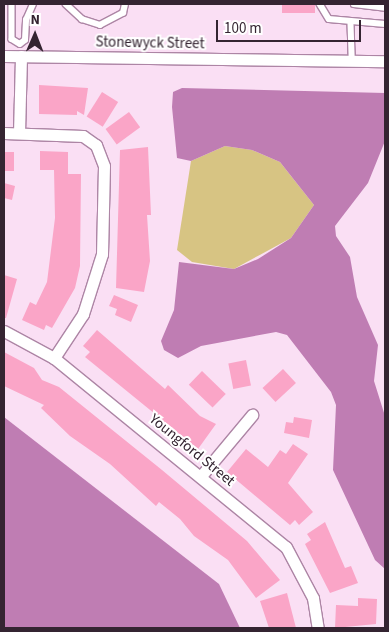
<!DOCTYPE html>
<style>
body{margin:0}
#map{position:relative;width:389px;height:632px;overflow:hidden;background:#fadff4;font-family:"Source Sans 3",sans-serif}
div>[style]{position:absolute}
.green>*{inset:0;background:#d7c483}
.water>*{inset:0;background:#bf7db3}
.building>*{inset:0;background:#faa5c7;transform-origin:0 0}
.roads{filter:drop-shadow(1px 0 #ad85a5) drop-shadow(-1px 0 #ad85a5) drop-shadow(0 1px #ad85a5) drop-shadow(0 -1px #ad85a5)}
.service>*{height:5.5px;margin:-2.75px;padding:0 2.75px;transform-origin:2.75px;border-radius:2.75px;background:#fff}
.minor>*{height:11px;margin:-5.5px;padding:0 5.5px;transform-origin:5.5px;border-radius:5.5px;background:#fff}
span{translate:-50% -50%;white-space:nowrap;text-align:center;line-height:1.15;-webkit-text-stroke:4px #fff;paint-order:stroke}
.street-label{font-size:15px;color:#342431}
.frame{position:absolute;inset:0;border:5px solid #342431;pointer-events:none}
.north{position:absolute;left:10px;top:10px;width:50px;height:50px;-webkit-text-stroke:4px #fff;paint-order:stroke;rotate:1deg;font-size:14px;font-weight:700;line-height:20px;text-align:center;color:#342431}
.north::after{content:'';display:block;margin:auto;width:18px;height:22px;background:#342431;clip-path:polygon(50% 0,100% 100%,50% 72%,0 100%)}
.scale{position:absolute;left:216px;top:20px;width:145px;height:22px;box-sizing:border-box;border:2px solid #342431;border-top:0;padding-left:6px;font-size:15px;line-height:18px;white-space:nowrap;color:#342431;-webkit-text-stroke:4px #fff;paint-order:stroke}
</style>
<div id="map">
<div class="green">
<i style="clip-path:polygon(225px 146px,252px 150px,280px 162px,314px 205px,291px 238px,234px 269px,192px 262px,177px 250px,191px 161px)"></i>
</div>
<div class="water">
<i style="clip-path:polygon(182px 88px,385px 93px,385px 141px,368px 183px,335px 226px,336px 236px,350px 257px,357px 297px,378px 345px,374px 381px,385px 416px,385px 569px,375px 560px,333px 470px,336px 405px,331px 392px,287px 335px,276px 332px,201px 346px,178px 358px,164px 350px,161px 341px,174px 310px,179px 262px,234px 269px,258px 259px,291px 238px,314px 205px,280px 162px,252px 150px,225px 146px,191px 161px,177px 158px,172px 107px,173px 92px)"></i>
<i style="clip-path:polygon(4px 417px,219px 584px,240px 628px,4px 628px)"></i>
</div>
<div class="building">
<i style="left:282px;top:4px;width:33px;height:9px"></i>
<i style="clip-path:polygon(39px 85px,88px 88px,84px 115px,77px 111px,77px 115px,39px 114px)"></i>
<i style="left:102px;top:92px;width:19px;height:29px;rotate:32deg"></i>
<i style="left:129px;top:112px;width:19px;height:29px;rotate:54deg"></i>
<i style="clip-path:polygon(148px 147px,151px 215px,147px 215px,150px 261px,144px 292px,116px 288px,120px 150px)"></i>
<i style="clip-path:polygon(40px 151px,68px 152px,68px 174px,81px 174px,80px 266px,75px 288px,52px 328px,46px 325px,44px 330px,22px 320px,30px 302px,36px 305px,47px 282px,55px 218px,54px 170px,40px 170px)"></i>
<i style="left:4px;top:152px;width:10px;height:19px"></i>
<i style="clip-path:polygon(4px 183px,15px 186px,12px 200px,4px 198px)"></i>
<i style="clip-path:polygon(4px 275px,17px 279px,6px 318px,4px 318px)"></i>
<i style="clip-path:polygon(114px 295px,138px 305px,131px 322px,115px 315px,117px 309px,109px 306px)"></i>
<i style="clip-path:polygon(97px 330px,165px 389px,168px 385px,200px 416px,216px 424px,198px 449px,85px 357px,90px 352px,83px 346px)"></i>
<i style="clip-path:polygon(4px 352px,34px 368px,42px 380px,59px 387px,162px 470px,247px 541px,280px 580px,256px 598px,228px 560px,194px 536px,180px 519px,159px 502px,156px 506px,110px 464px,70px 436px,41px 408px,44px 405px,4px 386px)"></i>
<i style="left:246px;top:360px;width:26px;height:18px;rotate:79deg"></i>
<i style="left:283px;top:369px;width:19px;height:28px;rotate:47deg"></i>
<i style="left:202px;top:371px;width:33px;height:19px;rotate:44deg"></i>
<i style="clip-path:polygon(294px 417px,312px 420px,309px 438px,284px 433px,286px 422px,293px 423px)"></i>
<i style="clip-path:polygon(293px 444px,308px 454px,288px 483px,313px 512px,299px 525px,295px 520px,290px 525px,227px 472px,246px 449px,268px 467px,280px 450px,286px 454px)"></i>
<i style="clip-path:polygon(325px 522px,345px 568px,351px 566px,358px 583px,330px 593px,305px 544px,311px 540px,307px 534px)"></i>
<i style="clip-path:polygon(287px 593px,296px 628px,269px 628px,260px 601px)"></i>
<i style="clip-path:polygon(358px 598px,377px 599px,376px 624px,335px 628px,336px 605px,358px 606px)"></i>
</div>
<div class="roads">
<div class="service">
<i style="left:12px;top:4px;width:35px;rotate:90deg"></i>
<i style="left:12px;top:39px;width:9px;rotate:32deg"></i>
<i style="left:66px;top:4px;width:22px;rotate:43deg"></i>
<i style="left:82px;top:19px;width:19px;rotate:18deg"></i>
<i style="left:100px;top:25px;width:26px;rotate:-28deg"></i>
<i style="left:123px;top:13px;width:9px;rotate:-77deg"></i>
<i style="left:320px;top:4px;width:17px;rotate:59deg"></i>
<i style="left:329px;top:19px;width:56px;rotate:5.1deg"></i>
<i style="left:354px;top:4px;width:31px;rotate:7deg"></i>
<i style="left:351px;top:24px;width:37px;rotate:88deg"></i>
<i style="left:20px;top:44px;width:6px;rotate:-39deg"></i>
<i style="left:25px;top:40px;width:20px;rotate:-87deg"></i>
<i style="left:26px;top:20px;width:17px;rotate:-66deg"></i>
</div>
<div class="minor">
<i style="left:4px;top:56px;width:381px;rotate:0.8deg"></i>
<i style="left:4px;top:133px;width:79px;rotate:2.2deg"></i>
<i style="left:83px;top:136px;width:16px;rotate:35deg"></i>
<i style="left:96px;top:145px;width:22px;rotate:69deg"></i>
<i style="left:104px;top:166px;width:88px;rotate:91.3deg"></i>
<i style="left:102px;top:254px;width:63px;rotate:107.6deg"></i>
<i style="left:83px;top:314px;width:53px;rotate:123.4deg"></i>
<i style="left:19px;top:133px;width:77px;rotate:-88.5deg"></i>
<i style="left:4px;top:331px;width:57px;rotate:28.4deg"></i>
<i style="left:54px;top:358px;width:299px;rotate:39.2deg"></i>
<i style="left:286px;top:547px;width:58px;rotate:62.1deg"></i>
<i style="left:313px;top:598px;width:30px;rotate:81deg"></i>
<i style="left:201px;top:476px;width:80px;rotate:-50.1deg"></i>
</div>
</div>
<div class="street-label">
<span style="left:150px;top:43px;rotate:1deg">Stonewyck Street</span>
<span style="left:192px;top:450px;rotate:39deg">Youngford Street</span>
</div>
<div class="frame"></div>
<div class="north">N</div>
<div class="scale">100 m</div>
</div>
